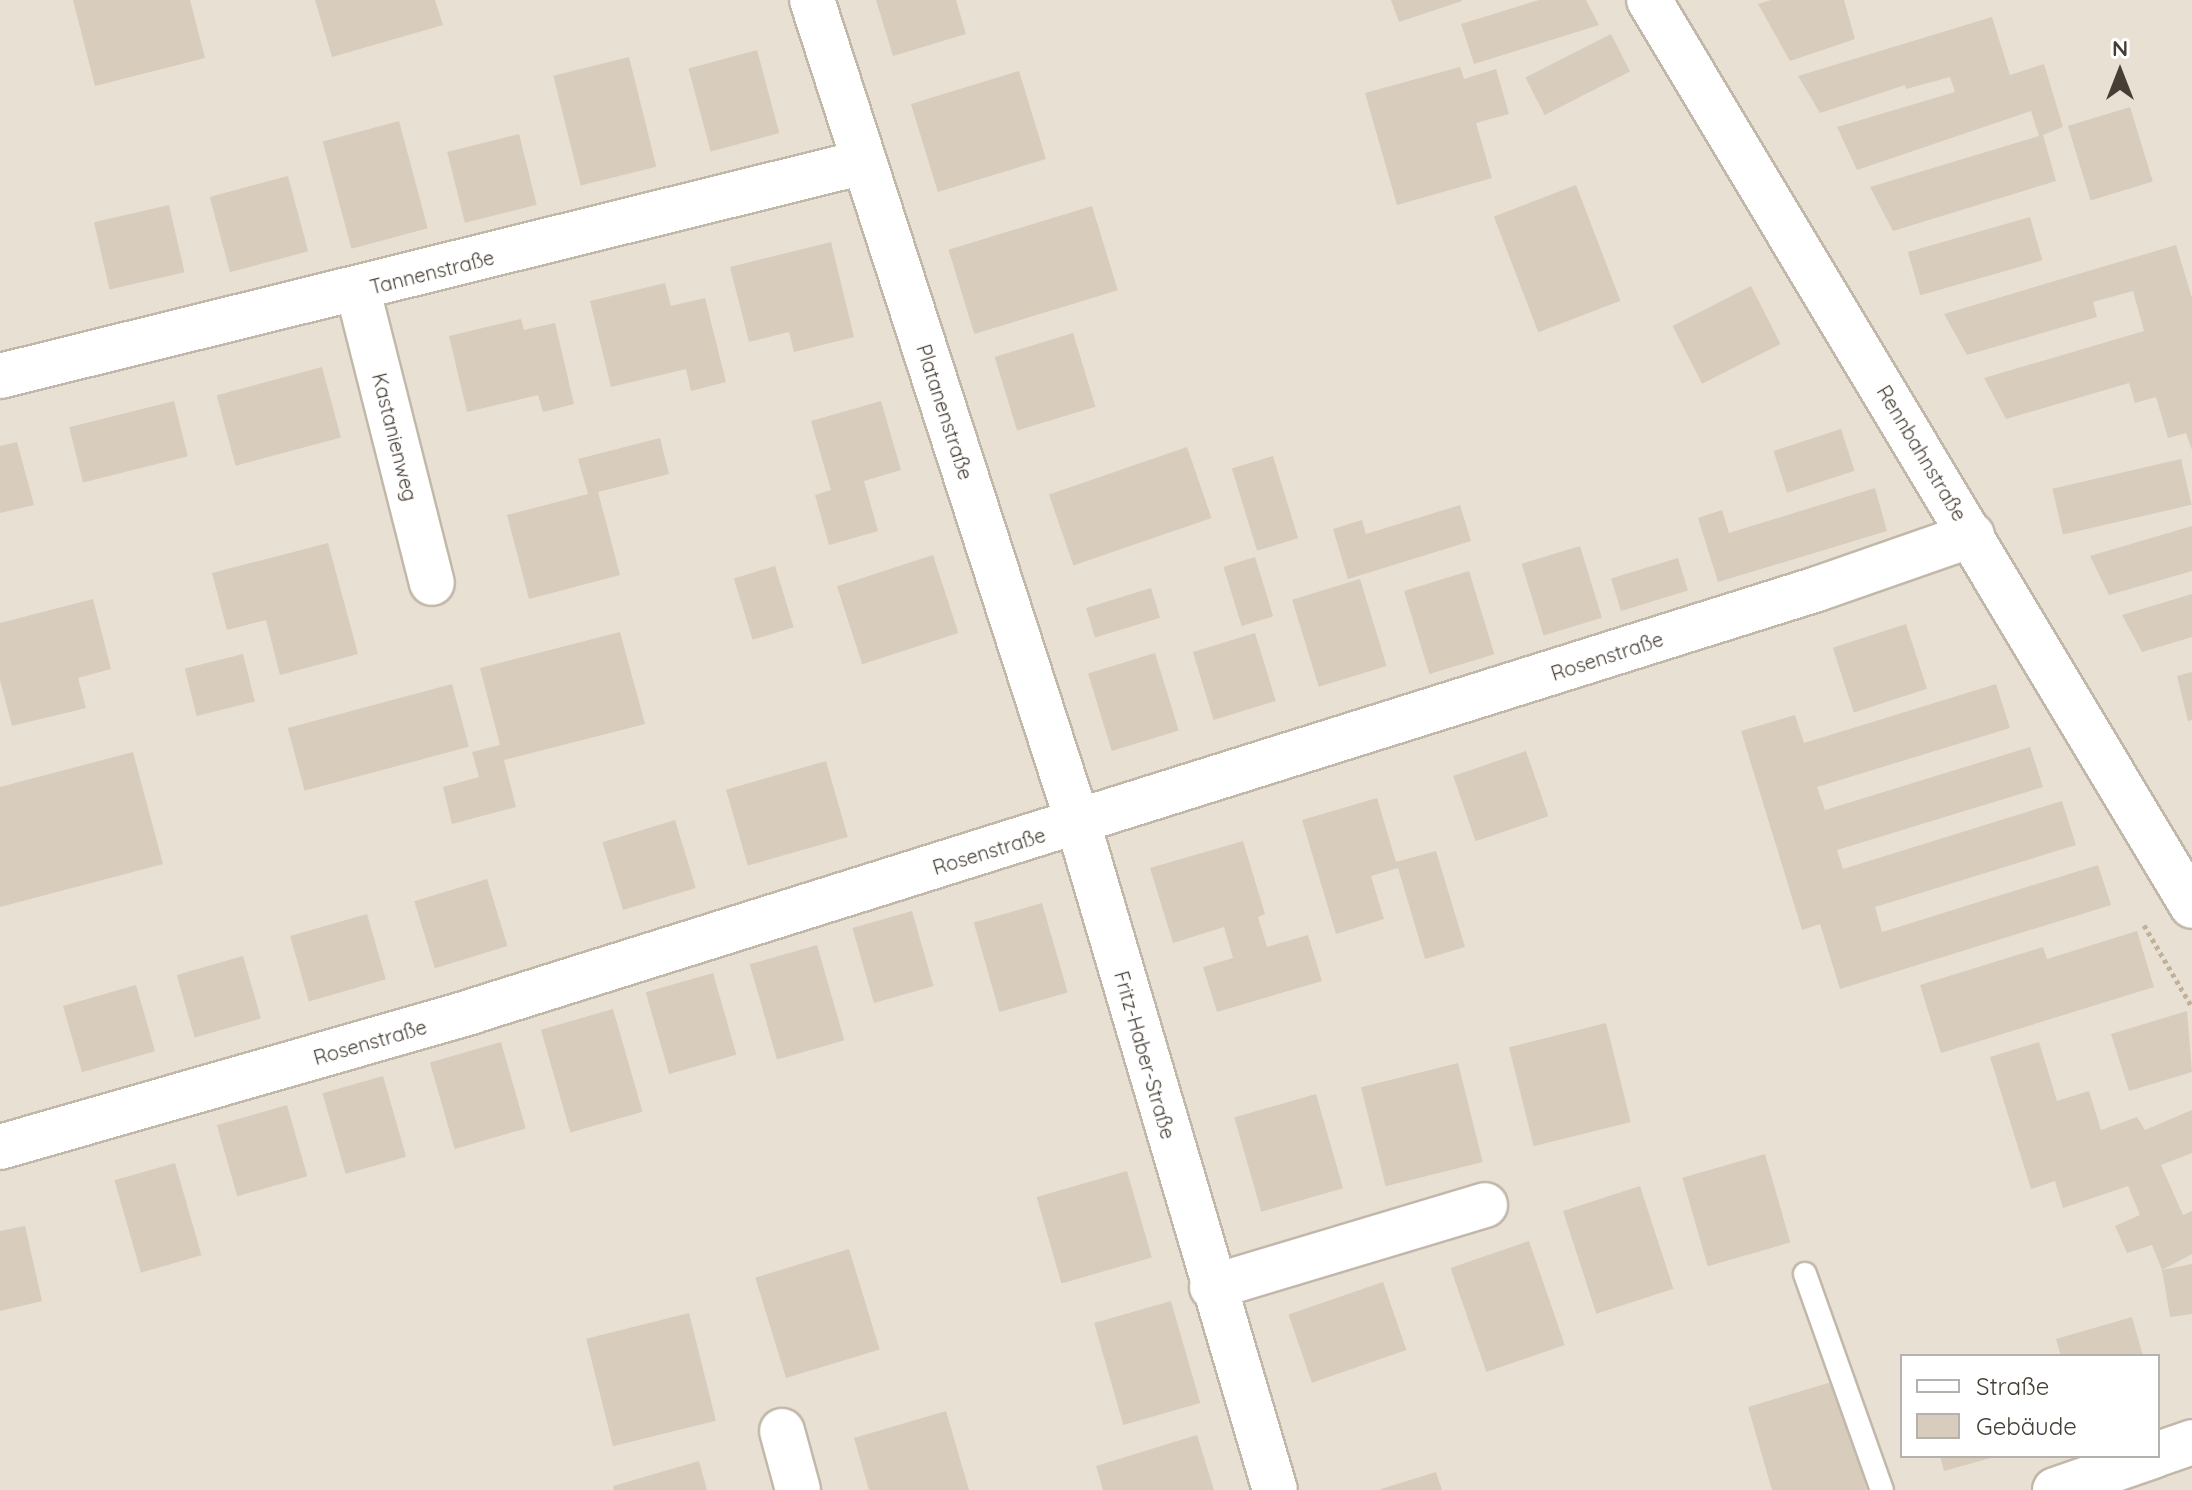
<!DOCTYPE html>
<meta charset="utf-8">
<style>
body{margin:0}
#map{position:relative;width:2192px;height:1490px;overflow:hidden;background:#f3eee5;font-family:Quicksand,sans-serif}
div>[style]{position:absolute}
.residential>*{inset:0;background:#e8e0d3}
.building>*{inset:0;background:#d8ccbd;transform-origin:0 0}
.path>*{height:5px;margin-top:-2.5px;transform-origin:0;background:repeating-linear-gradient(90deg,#c2b098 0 4px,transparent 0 8px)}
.roads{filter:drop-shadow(2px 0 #c2b8aa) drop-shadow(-2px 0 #c2b8aa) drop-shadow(0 2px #c2b8aa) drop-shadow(0 -2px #c2b8aa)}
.service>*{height:22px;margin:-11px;padding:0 11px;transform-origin:11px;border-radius:11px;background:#fff}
.minor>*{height:44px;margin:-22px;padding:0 22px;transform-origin:22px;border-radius:22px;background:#fff}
span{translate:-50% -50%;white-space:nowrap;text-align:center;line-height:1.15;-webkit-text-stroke:6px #fff;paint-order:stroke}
.street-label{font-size:20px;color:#463e34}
.legend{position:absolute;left:1900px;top:1354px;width:260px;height:104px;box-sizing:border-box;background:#fff;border:2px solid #b5b2ae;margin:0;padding:10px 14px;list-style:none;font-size:24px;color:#463e34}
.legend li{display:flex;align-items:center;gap:16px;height:40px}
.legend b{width:40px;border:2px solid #b5b2ae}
.north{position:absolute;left:2080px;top:32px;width:80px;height:80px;-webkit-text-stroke:6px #fff;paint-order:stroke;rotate:0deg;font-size:22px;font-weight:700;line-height:32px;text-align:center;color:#463e34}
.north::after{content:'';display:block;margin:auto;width:28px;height:36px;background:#463e34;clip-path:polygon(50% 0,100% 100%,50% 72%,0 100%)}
</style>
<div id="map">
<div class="residential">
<i style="clip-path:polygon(evenodd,0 0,2192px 0,2192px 1490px,0 1490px,0 0,1902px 1356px,2158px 1356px,2158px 1456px,1902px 1456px,1902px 1356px)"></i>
</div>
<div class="building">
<i style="clip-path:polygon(73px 0,190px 0,205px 58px,95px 86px)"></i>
<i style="clip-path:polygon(315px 0,435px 0,443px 25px,332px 57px)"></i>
<i style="clip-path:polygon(876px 0,956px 0,966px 34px,893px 56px)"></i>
<i style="clip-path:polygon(1391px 0,1462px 0,1462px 1px,1399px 22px)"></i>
<i style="clip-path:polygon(1539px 0,1586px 0,1599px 25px,1474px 64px,1461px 24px)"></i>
<i style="clip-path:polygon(1771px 0,1844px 0,1855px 39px,1790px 61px,1758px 4px)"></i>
<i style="clip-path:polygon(1992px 17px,2010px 75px,2044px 64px,2063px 127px,2043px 135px,2056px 181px,1893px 231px,1870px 187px,2039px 136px,2031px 111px,1857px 170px,1837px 127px,1955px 92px,1950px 77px,1906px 89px,1905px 85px,1820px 113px,1798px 76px)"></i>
<i style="left:1611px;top:34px;width:42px;height:96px;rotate:63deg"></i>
<i style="left:757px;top:50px;width:86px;height:71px;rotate:75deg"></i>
<i style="left:629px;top:57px;width:113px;height:78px;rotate:76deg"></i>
<i style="clip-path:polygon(1460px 67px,1464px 79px,1496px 69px,1509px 114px,1476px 123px,1492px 178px,1397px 205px,1365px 93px)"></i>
<i style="left:1019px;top:71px;width:92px;height:113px;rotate:73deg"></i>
<i style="left:2130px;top:107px;width:78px;height:65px;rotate:73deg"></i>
<i style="left:399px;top:121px;width:111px;height:79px;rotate:75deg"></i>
<i style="left:519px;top:134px;width:73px;height:74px;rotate:76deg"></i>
<i style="left:288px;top:176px;width:78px;height:81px;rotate:75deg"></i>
<i style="left:1576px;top:185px;width:124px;height:88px;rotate:69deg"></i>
<i style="left:169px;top:205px;width:69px;height:77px;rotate:77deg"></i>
<i style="left:1092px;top:206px;width:88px;height:150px;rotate:73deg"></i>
<i style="left:2030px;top:217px;width:45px;height:127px;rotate:74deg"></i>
<i style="clip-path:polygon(831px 242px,854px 337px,794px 352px,789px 332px,749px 342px,730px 267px)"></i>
<i style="clip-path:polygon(2176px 245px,2192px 298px,2192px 450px,2186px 433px,2168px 438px,2156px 397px,2135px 403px,2129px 383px,2006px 419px,1984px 378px,2144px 331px,2133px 291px,2093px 302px,2097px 317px,1967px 355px,1944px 314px)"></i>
<i style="clip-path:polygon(665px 283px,671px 306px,705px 298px,726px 382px,691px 391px,686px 369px,611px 387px,590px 301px)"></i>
<i style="left:1751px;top:286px;width:65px;height:88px;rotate:63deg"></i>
<i style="clip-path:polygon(521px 319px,524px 330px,555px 323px,574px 404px,543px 412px,538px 395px,467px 412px,449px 336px)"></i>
<i style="left:1073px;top:333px;width:77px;height:82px;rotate:73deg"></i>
<i style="left:322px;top:367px;width:73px;height:109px;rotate:75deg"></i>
<i style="left:174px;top:401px;width:57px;height:108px;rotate:76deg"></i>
<i style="clip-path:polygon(881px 401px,901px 470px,864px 481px,878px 531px,829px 545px,815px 495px,831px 490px,811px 421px)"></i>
<i style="left:1841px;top:429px;width:44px;height:71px;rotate:72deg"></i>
<i style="clip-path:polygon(660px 438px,669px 474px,598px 492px,620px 575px,529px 599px,507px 515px,588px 494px,578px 459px)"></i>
<i style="clip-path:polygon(17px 442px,34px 505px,0 513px,0 446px)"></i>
<i style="left:1187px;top:447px;width:75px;height:146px;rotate:71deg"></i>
<i style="left:1273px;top:456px;width:86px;height:43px;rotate:73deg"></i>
<i style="left:2181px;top:459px;width:47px;height:132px;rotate:77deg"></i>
<i style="clip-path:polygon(1875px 488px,1887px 531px,1718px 582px,1698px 518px,1722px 510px,1729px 533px)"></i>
<i style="clip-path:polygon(1460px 505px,1471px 541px,1348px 579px,1333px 529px,1362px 520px,1366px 534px)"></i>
<i style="clip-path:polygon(2192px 526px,2192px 571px,2109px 595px,2090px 556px)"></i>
<i style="clip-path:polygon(328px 543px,358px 654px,280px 675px,266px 620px,227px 630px,212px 573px)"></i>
<i style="left:1580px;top:546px;width:75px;height:61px;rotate:73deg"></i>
<i style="left:933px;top:555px;width:82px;height:101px;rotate:72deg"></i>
<i style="left:1255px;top:557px;width:62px;height:33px;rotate:73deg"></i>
<i style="left:1678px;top:558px;width:34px;height:70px;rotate:73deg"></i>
<i style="left:775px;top:566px;width:64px;height:43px;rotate:73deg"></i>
<i style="left:1469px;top:571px;width:87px;height:68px;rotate:73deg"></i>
<i style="left:1360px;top:579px;width:91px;height:71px;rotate:73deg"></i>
<i style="left:1151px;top:588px;width:31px;height:68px;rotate:73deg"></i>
<i style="clip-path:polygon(2192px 594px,2192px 637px,2142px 652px,2122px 615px)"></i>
<i style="clip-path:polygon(93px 599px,111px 669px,78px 678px,86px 708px,12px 726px,0 680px,0 623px)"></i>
<i style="left:1906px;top:624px;width:68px;height:77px;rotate:72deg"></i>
<i style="clip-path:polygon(620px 632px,645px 724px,504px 760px,516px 807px,452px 824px,443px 787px,479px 777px,472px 752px,500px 745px,480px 668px)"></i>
<i style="left:1255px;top:633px;width:71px;height:65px;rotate:73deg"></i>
<i style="left:1155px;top:653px;width:81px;height:70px;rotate:73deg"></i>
<i style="left:243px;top:654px;width:49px;height:60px;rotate:76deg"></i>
<i style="clip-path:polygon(2192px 672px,2192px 720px,2188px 721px,2177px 676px)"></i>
<i style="left:452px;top:684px;width:65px;height:170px;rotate:75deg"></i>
<i style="clip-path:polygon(1996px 684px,2010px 728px,1817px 787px,1825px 810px,2030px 747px,2043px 787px,1837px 850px,1843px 869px,2062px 801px,2076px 845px,1875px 907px,1882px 932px,2098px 865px,2111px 905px,1840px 989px,1820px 924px,1802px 930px,1741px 731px,1795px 715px,1804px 743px)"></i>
<i style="left:1526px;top:751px;width:69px;height:77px;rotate:71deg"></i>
<i style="clip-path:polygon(133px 752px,163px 864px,0 907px,0 787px)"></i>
<i style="left:826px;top:761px;width:79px;height:104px;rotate:74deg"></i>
<i style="clip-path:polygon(1377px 798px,1396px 862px,1436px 851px,1465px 947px,1425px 959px,1398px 868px,1371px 876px,1384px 919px,1336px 934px,1302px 820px)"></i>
<i style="left:675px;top:820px;width:71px;height:76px;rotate:73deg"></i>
<i style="clip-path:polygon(1243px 841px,1265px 914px,1258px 917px,1267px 947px,1308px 935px,1322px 981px,1217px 1012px,1203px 967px,1233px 958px,1224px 927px,1173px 943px,1150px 868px)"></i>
<i style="left:487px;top:879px;width:70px;height:76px;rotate:73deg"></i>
<i style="left:1042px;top:903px;width:93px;height:71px;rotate:74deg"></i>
<i style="left:912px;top:911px;width:78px;height:62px;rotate:74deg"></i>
<i style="left:367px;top:914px;width:68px;height:80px;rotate:74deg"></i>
<i style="clip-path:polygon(2137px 931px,2154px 987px,1941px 1053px,1920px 985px,2043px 947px,2047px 959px)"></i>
<i style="left:817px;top:945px;width:99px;height:70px;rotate:74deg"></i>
<i style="left:243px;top:956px;width:65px;height:69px;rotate:74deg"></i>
<i style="left:713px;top:973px;width:85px;height:70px;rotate:74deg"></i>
<i style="left:136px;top:985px;width:69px;height:76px;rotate:74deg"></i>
<i style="left:613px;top:1009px;width:107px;height:75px;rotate:74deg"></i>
<i style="clip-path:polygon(2187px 1011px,2192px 1072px,2129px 1091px,2111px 1034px)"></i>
<i style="left:1606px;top:1023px;width:102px;height:100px;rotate:76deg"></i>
<i style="left:501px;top:1042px;width:90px;height:74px;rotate:74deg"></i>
<i style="clip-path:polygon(2039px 1042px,2057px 1101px,2089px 1091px,2101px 1130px,2137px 1117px,2145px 1130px,2192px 1110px,2192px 1153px,2161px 1165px,2183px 1215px,2192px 1211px,2192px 1254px,2162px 1270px,2152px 1245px,2127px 1253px,2115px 1226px,2140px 1215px,2128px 1186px,2063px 1208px,2055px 1181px,2031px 1189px,1990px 1057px)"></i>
<i style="left:1458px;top:1063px;width:102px;height:100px;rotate:76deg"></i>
<i style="left:383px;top:1076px;width:84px;height:63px;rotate:74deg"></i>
<i style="left:1316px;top:1094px;width:98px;height:85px;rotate:74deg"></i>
<i style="left:287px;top:1105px;width:74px;height:73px;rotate:74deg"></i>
<i style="left:1765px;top:1154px;width:92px;height:86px;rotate:74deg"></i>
<i style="left:175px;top:1163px;width:96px;height:63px;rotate:74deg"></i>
<i style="left:1127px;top:1171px;width:90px;height:94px;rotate:74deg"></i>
<i style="left:1640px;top:1186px;width:108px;height:81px;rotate:72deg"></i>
<i style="clip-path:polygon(25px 1226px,42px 1301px,0 1311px,0 1231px)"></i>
<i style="left:1529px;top:1241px;width:110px;height:83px;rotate:71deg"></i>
<i style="left:849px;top:1249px;width:105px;height:98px;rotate:73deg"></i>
<i style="clip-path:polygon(2192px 1264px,2192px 1314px,2170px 1317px,2162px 1270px)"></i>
<i style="left:1383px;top:1282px;width:72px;height:100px;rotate:71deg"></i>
<i style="left:1171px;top:1301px;width:106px;height:80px;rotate:74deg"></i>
<i style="left:689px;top:1313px;width:111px;height:106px;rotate:76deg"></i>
<i style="clip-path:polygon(2132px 1317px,2143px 1356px,2061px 1356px,2056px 1339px)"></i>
<i style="clip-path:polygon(1835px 1381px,1867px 1490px,1772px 1490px,1748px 1407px)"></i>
<i style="clip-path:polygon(946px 1411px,969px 1490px,869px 1490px,854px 1438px)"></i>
<i style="clip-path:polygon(1197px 1435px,1214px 1490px,1103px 1490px,1096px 1466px)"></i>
<i style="clip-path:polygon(1940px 1456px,1994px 1456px,1994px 1457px,1944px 1471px)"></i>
<i style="clip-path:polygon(699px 1461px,707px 1490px,614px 1490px,613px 1486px)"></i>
<i style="clip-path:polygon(1436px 1472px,1442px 1490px,1381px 1490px,1381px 1489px)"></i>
</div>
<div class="path">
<i style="left:2144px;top:925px;width:95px;rotate:59.7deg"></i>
</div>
<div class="roads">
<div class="service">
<i style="left:1805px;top:1274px;width:229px;rotate:70.4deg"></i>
</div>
<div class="minor">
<i style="left:812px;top:0;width:865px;rotate:72.09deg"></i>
<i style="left:1078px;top:823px;width:695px;rotate:73.55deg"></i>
<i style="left:1649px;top:0;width:1056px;rotate:59.06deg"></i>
<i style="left:358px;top:291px;width:301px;rotate:75.8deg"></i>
<i style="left:0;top:376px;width:890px;rotate:-13.91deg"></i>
<i style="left:0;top:1147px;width:492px;rotate:-16deg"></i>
<i style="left:473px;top:1011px;width:1409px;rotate:-17.43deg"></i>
<i style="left:1817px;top:589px;width:164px;rotate:-19.2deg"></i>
<i style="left:1212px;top:1287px;width:285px;rotate:-16.7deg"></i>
<i style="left:782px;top:1431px;width:61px;rotate:74.8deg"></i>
<i style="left:2158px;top:1454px;width:36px;rotate:-19deg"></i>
<i style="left:2055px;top:1490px;width:104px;rotate:-19.1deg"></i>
</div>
</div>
<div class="street-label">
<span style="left:432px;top:272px;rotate:-14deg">Tannenstraße</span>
<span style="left:945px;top:412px;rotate:72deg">Platanenstraße</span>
<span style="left:395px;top:437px;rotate:76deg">Kastanienweg</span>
<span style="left:1922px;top:453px;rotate:59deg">Rennbahnstraße</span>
<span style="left:1607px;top:656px;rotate:-18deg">Rosenstraße</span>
<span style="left:989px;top:851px;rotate:-17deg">Rosenstraße</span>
<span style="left:370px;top:1042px;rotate:-16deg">Rosenstraße</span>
<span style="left:1145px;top:1055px;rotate:74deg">Fritz-Haber-Straße</span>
</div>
<ul class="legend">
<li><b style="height:10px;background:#fff"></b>Straße</li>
<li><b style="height:22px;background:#d8ccbd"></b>Gebäude</li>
</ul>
<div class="north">N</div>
</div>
